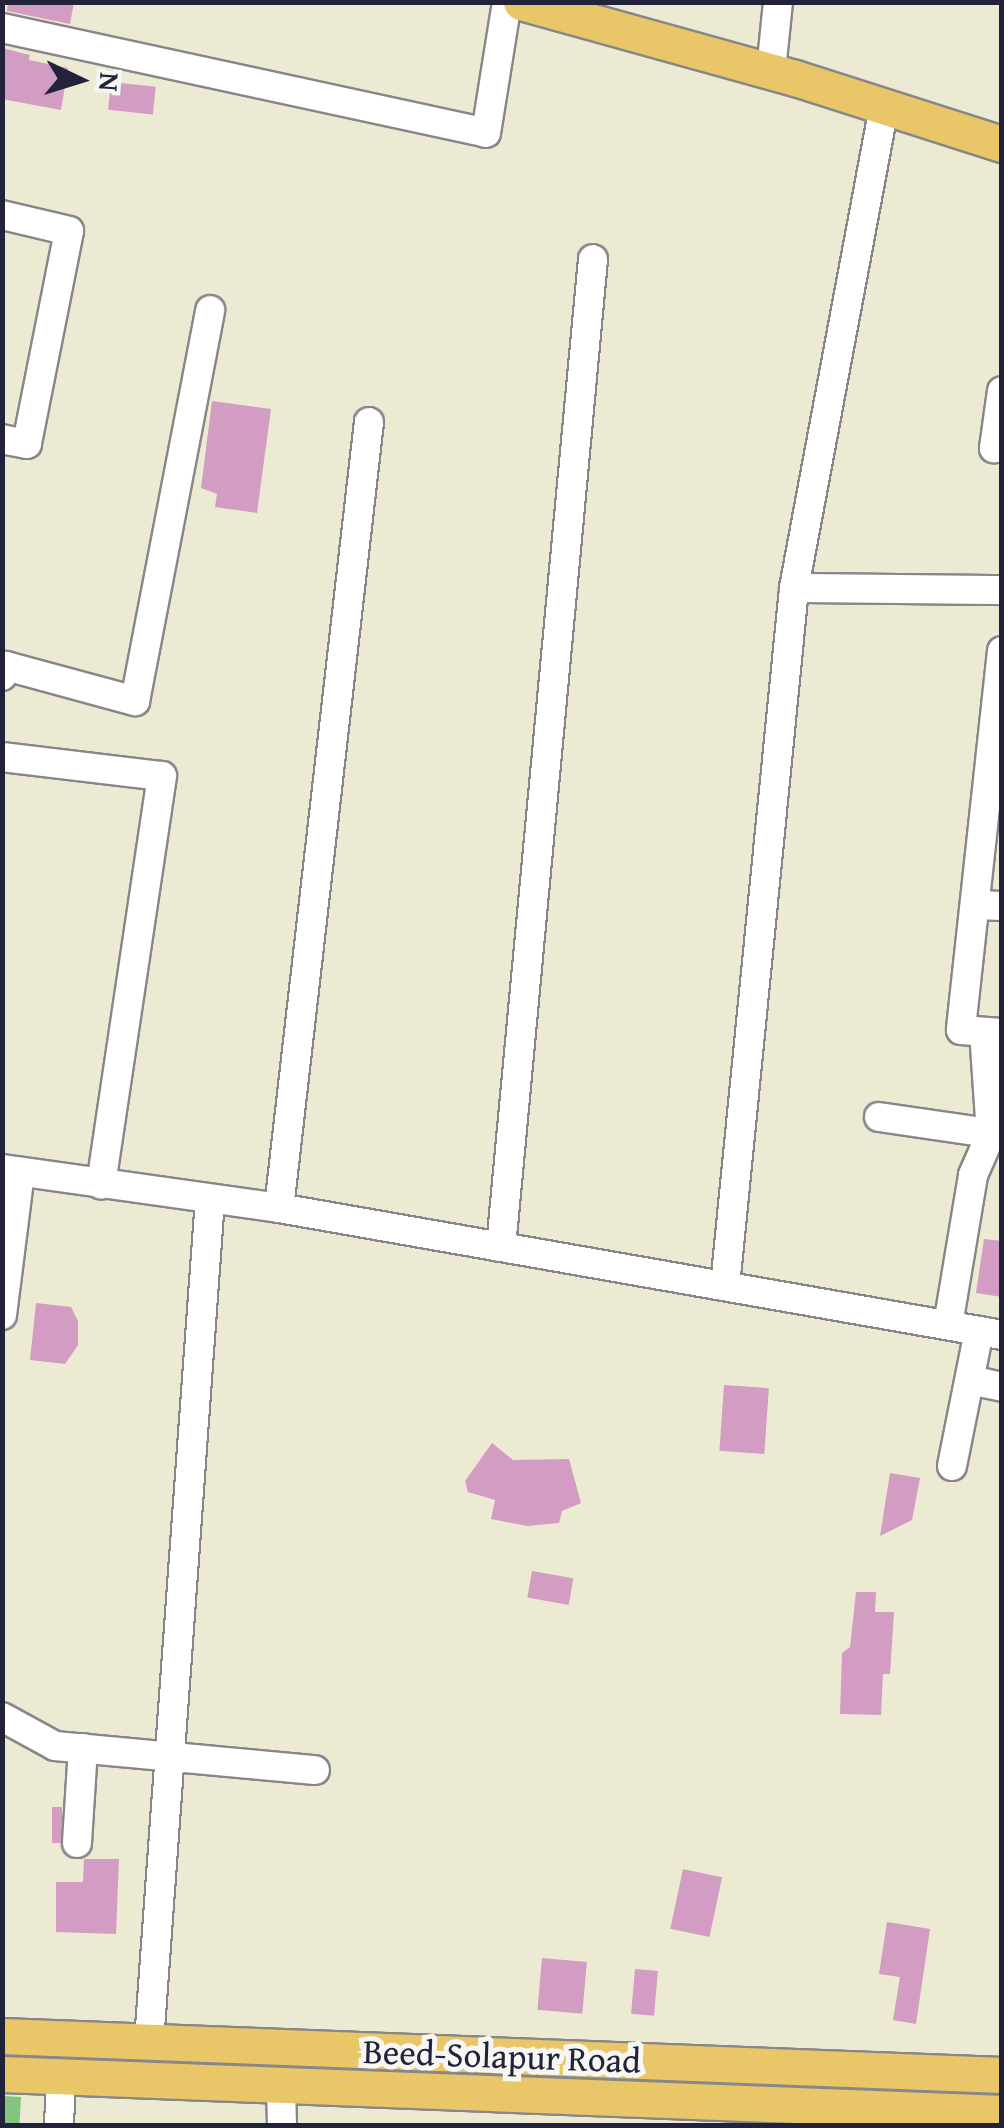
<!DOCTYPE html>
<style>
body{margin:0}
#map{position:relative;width:1004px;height:2128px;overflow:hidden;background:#edead4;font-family:"Gentium Book Plus",serif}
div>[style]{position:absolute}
.green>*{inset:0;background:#82c57f;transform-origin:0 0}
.building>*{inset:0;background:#d29cc3;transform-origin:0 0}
.roads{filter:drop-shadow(2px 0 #888688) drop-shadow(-2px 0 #888688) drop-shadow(0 2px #888688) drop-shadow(0 -2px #888688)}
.minor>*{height:28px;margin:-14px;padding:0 14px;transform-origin:14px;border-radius:14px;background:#fff}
.major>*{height:35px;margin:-17.5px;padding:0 17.5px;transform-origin:17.5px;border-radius:17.5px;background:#e9c769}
span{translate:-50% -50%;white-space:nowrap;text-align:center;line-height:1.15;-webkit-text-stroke:10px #f6f6f2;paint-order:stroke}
.street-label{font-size:35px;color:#22223b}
.frame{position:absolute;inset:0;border:5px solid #22223b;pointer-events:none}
.north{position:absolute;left:30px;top:30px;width:100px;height:100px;-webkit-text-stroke:8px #f6f6f2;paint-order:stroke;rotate:94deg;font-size:28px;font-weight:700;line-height:40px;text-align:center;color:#22223b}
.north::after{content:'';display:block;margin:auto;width:35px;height:45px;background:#22223b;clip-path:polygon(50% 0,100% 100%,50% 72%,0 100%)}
</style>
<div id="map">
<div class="green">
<i style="left:3px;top:2096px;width:18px;height:29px;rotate:3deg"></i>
</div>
<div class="building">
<i style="clip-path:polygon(8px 2px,74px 2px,70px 24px,7px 11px)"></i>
<i style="clip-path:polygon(2px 48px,30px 55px,29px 60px,68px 68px,61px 110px,2px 99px)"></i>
<i style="left:111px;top:82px;width:45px;height:28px;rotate:6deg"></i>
<i style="clip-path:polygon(212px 401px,271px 409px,257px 513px,215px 507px,217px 494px,201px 488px)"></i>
<i style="clip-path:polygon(984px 1239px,1002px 1241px,1002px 1297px,976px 1293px)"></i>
<i style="clip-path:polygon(36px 1303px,71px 1307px,78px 1321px,78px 1345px,65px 1364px,30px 1360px)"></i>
<i style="left:724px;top:1385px;width:45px;height:66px;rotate:4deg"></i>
<i style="clip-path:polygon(492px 1443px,513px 1460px,569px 1459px,581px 1503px,562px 1511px,559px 1523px,527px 1526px,491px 1519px,495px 1500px,468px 1492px,465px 1481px)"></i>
<i style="clip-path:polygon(890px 1473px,920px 1478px,912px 1520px,880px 1536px)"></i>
<i style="left:532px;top:1571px;width:42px;height:27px;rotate:10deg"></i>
<i style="clip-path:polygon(856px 1592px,876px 1592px,875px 1612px,894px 1612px,890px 1674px,883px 1674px,881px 1715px,840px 1714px,842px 1653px,850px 1647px)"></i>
<i style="left:52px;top:1807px;width:10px;height:36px"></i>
<i style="clip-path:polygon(84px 1859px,119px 1859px,116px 1934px,56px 1932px,56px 1882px,83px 1882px)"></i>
<i style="left:683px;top:1869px;width:40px;height:61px;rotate:12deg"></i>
<i style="clip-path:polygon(887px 1922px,930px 1929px,916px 2024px,893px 2020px,900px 1977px,879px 1974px)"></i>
<i style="left:542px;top:1958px;width:45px;height:52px;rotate:5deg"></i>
<i style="left:635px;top:1969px;width:23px;height:45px;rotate:5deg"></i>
</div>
<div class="roads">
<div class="minor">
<i style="left:2px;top:28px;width:495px;rotate:12.2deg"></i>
<i style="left:486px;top:133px;width:133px;rotate:-80.9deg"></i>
<i style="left:771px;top:71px;width:69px;rotate:-84.2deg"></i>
<i style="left:2px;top:215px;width:69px;rotate:13.4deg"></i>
<i style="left:69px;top:231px;width:217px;rotate:101.2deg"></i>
<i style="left:27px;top:444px;width:25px;rotate:-169deg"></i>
<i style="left:1002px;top:391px;width:58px;rotate:98deg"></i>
<i style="left:994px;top:448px;width:8px"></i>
<i style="left:794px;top:588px;width:208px;rotate:0.6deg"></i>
<i style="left:1002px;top:651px;width:381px;rotate:96.2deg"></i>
<i style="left:961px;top:1030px;width:41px;rotate:4.2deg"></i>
<i style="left:2px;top:676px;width:11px;rotate:-68deg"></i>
<i style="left:6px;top:666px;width:134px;rotate:15.2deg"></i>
<i style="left:135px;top:701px;width:398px;rotate:-79.1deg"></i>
<i style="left:2px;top:757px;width:161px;rotate:6.8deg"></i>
<i style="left:162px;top:776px;width:413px;rotate:98.5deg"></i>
<i style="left:975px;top:905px;width:27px;rotate:2deg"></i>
<i style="left:879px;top:1117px;width:124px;rotate:8.3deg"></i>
<i style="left:2px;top:1169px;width:280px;rotate:8deg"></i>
<i style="left:279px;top:1208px;width:734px;rotate:9.96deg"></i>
<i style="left:279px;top:1208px;width:791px;rotate:-83.47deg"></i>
<i style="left:501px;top:1247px;width:992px;rotate:-84.68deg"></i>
<i style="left:725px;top:1286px;width:701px;rotate:-84.35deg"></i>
<i style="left:794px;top:588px;width:490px;rotate:-79.4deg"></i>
<i style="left:2px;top:1315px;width:144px;rotate:-82.8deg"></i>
<i style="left:948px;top:1325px;width:152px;rotate:-80.5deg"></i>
<i style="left:973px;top:1175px;width:45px;rotate:-66.3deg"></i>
<i style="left:991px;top:1134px;width:102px;rotate:-93.9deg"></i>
<i style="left:970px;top:1380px;width:33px;rotate:12deg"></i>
<i style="left:952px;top:1466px;width:138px;rotate:-78.7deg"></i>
<i style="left:2px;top:1717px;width:60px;rotate:28.7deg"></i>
<i style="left:55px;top:1746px;width:261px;rotate:5.3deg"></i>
<i style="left:77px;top:1843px;width:95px;rotate:-86.4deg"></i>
<i style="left:149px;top:2042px;width:845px;rotate:-85.86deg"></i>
<i style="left:281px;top:2085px;width:41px;rotate:88.6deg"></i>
<i style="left:59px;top:2126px;width:50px;rotate:-87.7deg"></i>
</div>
<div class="major">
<i style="left:521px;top:2px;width:284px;rotate:15.5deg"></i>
<i style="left:795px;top:78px;width:217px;rotate:17.7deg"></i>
<i style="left:2px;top:2036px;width:1001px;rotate:2.23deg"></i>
<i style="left:2px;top:2074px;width:1001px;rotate:2.23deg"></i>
</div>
</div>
<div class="street-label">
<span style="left:502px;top:2056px;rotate:2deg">Beed-Solapur Road</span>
</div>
<div class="frame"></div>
<div class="north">N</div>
</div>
